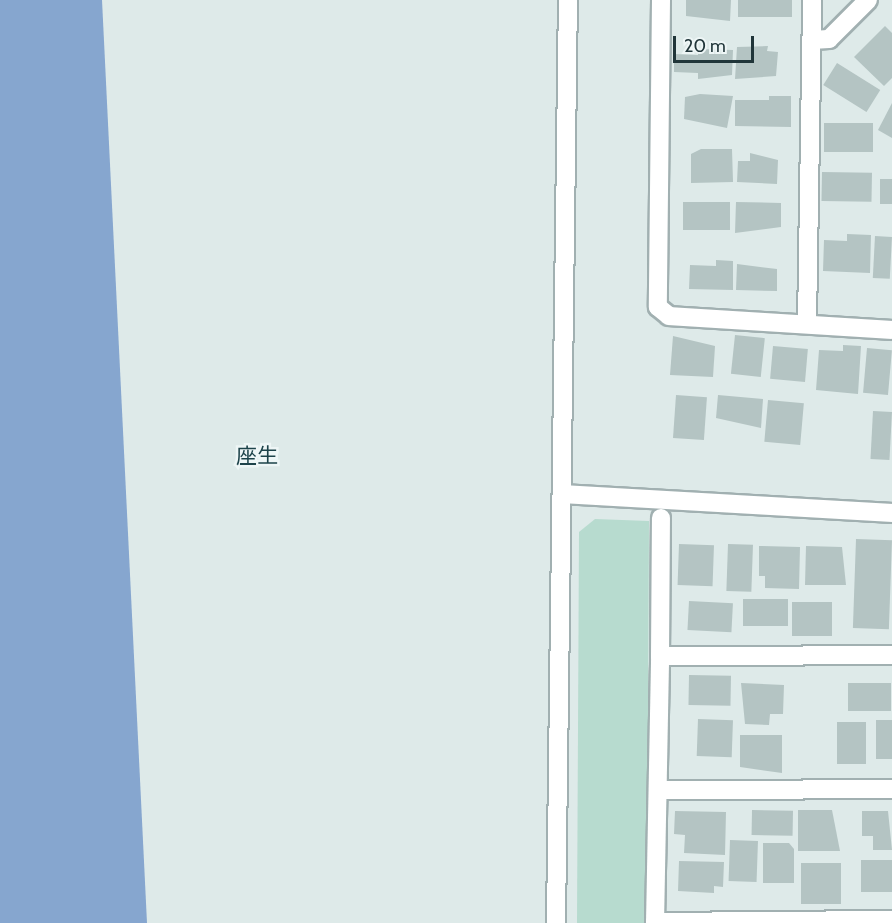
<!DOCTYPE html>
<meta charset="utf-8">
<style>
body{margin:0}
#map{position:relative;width:892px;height:923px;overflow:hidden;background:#deeae9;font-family:Cabin,"Noto Sans JP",sans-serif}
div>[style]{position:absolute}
.green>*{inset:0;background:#b7dbcf}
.water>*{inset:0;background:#86a6cf}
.building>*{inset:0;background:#b4c4c3;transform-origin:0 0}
.roads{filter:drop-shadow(2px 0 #a1b0b1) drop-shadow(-2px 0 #a1b0b1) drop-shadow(0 2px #a1b0b1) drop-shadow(0 -2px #a1b0b1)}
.pedestrian>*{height:18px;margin:-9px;padding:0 9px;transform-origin:9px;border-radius:9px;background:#fff}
.minor>*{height:18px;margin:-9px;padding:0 9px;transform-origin:9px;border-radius:9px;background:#fff}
.tertiary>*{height:18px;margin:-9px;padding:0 9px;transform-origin:9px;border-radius:9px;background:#fff}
span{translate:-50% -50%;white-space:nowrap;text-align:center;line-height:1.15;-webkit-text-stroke:5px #eef6f6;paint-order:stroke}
.quarter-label{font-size:21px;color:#1d434a}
.scale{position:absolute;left:673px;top:36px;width:81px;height:27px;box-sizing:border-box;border:3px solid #203539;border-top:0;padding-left:8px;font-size:18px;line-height:21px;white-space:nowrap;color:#203539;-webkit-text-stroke:4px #eef6f6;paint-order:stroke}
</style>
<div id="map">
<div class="green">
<i style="clip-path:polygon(595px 519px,649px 521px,647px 923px,577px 923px,579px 532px)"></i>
</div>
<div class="water">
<i style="clip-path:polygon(0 0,102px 0,147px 923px,0 923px)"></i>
</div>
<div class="building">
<i style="clip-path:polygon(686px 0,731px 0,730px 21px,686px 16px)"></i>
<i style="left:738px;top:0;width:54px;height:17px"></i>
<i style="clip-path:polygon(885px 26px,892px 33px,892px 78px,884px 86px,854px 57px)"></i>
<i style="clip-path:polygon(768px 46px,767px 51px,778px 52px,776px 76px,735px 79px,737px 47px)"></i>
<i style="clip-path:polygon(698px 49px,733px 50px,732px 75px,698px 79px,698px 73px,674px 72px,674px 54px,698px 55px)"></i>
<i style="left:837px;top:63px;width:51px;height:26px;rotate:32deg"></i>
<i style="clip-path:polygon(700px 94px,733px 96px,727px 128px,684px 119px,685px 97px)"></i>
<i style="clip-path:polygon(769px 96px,791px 96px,791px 127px,735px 126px,735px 100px,769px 100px)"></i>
<i style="clip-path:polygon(892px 103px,892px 138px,878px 130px)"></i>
<i style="left:824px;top:123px;width:49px;height:29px"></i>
<i style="clip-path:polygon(701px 149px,732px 149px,733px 182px,691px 183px,691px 154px)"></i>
<i style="clip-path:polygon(750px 153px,778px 160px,777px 184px,737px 182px,738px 161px,750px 161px)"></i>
<i style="left:822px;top:172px;width:50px;height:29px;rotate:1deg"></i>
<i style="left:880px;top:179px;width:12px;height:25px"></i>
<i style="left:683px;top:202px;width:47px;height:28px"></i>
<i style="clip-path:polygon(736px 202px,781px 203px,781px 227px,735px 233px)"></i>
<i style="clip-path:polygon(847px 234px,871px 235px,870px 273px,823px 271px,824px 240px,847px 241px)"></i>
<i style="left:875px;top:236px;width:17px;height:42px;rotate:3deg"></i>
<i style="clip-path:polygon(716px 260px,733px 261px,733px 290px,689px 289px,690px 265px,716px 266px)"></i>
<i style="clip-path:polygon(737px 264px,777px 269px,777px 291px,736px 290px)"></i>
<i style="left:735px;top:335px;width:30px;height:39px;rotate:6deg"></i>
<i style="clip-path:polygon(673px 336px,715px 346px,713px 377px,670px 375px)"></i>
<i style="clip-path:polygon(843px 345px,861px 346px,858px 394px,816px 390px,819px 350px,843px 351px)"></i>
<i style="left:773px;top:346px;width:35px;height:33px;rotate:5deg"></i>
<i style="left:867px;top:348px;width:25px;height:45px;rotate:5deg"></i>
<i style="left:676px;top:395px;width:31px;height:43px;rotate:4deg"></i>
<i style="clip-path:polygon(718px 395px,763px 399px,761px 428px,716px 418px)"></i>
<i style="left:768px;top:400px;width:36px;height:42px;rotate:5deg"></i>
<i style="left:873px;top:411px;width:19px;height:48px;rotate:3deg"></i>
<i style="left:856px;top:539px;width:36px;height:89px;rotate:2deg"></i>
<i style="left:679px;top:544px;width:35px;height:41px;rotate:2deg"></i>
<i style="left:728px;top:544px;width:25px;height:47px;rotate:2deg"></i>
<i style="clip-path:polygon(759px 546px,800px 547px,799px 589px,765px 588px,765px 576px,759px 576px)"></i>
<i style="clip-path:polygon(806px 546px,842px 547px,846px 585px,805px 585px)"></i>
<i style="left:788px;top:599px;width:27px;height:45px;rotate:90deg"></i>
<i style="left:689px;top:601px;width:44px;height:29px;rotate:3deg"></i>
<i style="left:832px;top:602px;width:34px;height:40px;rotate:90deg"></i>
<i style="left:689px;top:675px;width:42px;height:30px;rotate:1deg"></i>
<i style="clip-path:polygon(741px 683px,784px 685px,783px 714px,770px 714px,769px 725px,745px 724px)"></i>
<i style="left:848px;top:683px;width:43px;height:28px"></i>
<i style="left:698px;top:719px;width:35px;height:37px;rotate:2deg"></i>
<i style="left:876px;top:720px;width:16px;height:39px"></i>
<i style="left:837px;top:722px;width:29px;height:42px"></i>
<i style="clip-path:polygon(740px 735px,782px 735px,782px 773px,740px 767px)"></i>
<i style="left:752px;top:810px;width:41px;height:25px;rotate:1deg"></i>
<i style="clip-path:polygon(798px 810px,832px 810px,840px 851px,798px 851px)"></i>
<i style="clip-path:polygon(675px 811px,726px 812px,725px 855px,684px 853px,685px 835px,674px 834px)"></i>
<i style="clip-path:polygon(862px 811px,888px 811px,892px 850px,873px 850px,873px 836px,862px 836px)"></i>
<i style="left:730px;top:840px;width:28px;height:41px;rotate:2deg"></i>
<i style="clip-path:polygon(763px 843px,789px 843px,794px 849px,794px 883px,763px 883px)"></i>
<i style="left:861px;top:860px;width:31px;height:32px"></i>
<i style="clip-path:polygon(679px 861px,724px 862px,723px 887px,714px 886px,714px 893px,678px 891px)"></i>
<i style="left:801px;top:863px;width:40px;height:41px"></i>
</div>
<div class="roads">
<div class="pedestrian">
<i style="left:660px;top:656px;width:138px;rotate:-89.6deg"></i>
</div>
<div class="minor">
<i style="left:661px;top:0;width:307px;rotate:90.6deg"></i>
<i style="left:658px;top:307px;width:14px;rotate:39deg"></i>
<i style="left:669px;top:316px;width:223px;rotate:3.6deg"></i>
<i style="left:812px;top:40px;width:17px;rotate:-3deg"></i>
<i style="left:829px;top:39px;width:55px;rotate:-45deg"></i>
<i style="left:807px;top:324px;width:324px;rotate:-89.1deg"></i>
<i style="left:660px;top:790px;width:232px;rotate:-0.2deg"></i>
<i style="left:655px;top:922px;width:237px;rotate:-0.5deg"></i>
<i style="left:655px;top:923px;width:267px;rotate:-88.9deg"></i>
<i style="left:660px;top:656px;width:232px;rotate:-0.2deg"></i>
</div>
<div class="tertiary">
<i style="left:562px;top:494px;width:331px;rotate:3.3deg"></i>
<i style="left:556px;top:923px;width:923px;rotate:-89.26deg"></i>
</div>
</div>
<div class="quarter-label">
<span style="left:257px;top:456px">座生</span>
</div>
<div class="scale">20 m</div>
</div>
